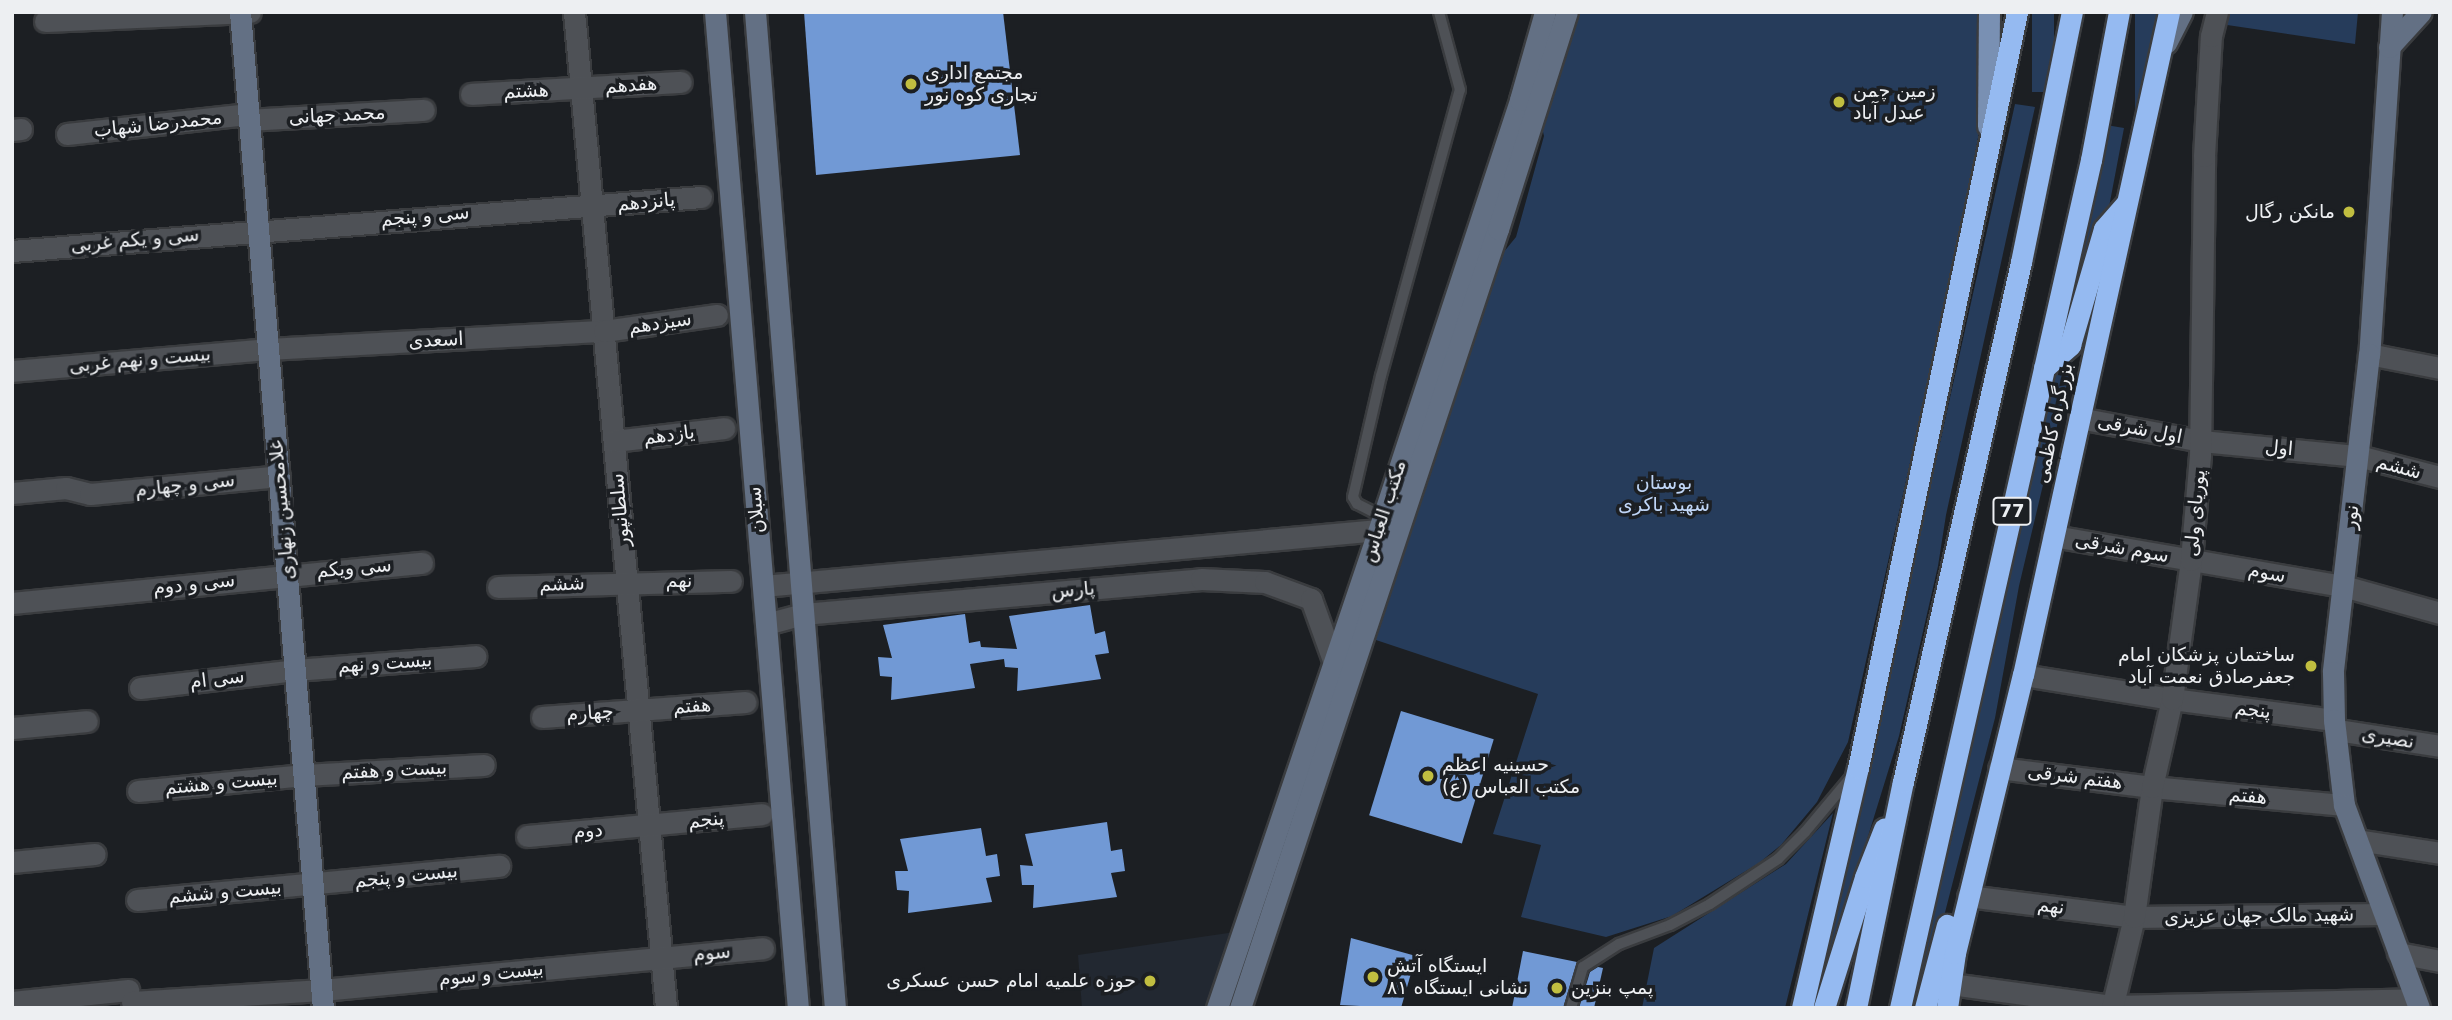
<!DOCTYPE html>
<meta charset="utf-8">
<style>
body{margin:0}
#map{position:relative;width:2452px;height:1020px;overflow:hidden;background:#1c1f23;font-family:"DejaVu Sans",Vazirmatn,sans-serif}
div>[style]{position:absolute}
.built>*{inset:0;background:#222831}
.green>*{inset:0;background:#263c5b;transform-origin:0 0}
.building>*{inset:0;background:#7199d5;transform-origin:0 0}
.roads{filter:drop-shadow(2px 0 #3a3c3f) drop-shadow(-2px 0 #3a3c3f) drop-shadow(0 2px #3a3c3f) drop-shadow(0 -2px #3a3c3f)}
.lane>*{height:10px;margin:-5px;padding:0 5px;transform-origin:5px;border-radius:5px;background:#4e5156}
.street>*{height:21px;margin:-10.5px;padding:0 10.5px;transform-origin:10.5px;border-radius:10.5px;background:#4e5156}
.secondary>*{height:21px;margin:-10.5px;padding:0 10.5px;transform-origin:10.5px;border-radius:10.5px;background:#637084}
.primary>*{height:21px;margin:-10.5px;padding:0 10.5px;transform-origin:10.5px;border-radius:10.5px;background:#7990b3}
.highway>*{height:21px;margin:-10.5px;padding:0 10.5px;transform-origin:10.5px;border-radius:10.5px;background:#95baf1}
.dots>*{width:19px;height:19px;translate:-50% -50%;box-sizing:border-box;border:4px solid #1c1f23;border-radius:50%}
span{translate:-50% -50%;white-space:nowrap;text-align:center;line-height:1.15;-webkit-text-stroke:7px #1c1f23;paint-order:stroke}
.shield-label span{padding:2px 5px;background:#1c1f23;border:2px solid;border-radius:5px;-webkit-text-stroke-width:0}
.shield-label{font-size:18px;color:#edeff2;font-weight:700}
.poi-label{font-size:19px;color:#edeff2}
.left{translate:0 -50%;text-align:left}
.right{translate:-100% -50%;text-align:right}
.street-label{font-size:19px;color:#edeff2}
.park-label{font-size:19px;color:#c0d6f7}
.frame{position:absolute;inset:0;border:14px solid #edeff2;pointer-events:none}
</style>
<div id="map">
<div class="built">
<i style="clip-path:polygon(1235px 932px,1211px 1008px,1082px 1008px,1078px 955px)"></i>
</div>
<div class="green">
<i style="clip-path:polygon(1579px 12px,1983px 12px,1981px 121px,1959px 242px,1848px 742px,1817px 802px,1781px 845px,1759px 863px,1672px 916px,1606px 937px,1521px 917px,1541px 845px,1493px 834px,1538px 694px,1370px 638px,1494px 264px,1516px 237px,1544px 136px,1541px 123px)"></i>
<i style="left:2032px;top:12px;width:22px;height:80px"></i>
<i style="left:2135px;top:12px;width:22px;height:104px"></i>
<i style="clip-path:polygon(2210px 12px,2358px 12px,2355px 44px,2207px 22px)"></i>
<i style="clip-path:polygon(2015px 104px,2035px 107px,1946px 515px,1938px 566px,1899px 736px,1815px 1008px)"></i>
<i style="clip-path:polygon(2106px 125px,2124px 128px,2109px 207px,2019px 586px,1995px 718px,1932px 963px,1917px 1008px,1911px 1008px,1952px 837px)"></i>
<i style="clip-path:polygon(1833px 813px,1785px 1008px,1642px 1008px,1654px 948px,1786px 864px)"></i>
</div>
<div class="building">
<i style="clip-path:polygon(804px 12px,1003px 12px,1020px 155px,816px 175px)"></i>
<i style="clip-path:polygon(1090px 605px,1095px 634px,1105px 631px,1109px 653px,1095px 655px,1101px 679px,1017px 691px,1018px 668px,1005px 667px,1004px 659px,970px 664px,975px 688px,891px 700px,892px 677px,880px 676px,878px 657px,892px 658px,883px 625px,965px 614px,969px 643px,980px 641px,981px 647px,1017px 649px,1009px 616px)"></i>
<i style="left:1401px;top:711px;width:97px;height:109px;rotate:17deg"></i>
<i style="clip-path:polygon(1107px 822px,1111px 851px,1122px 849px,1125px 871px,1111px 873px,1117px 897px,1033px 908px,1034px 885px,1022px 885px,1020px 865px,1033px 866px,1025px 834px)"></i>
<i style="clip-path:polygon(981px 828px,986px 856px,997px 854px,1000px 876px,986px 878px,992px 902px,908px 913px,909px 891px,897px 890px,895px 871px,908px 871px,900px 839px)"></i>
<i style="clip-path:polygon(1351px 938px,1416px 956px,1401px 1008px,1340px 1005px)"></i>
<i style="clip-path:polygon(1523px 951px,1577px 962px,1563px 1008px,1512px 1008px)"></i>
<i style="clip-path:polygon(1598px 967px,1603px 968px,1594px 1008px,1579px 1008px,1590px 972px)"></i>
</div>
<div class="roads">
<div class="lane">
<i style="left:1383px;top:517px;width:29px;rotate:-153deg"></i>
<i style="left:1357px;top:504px;width:8px;rotate:-120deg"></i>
<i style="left:1353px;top:497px;width:124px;rotate:-77deg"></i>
<i style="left:1381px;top:376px;width:297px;rotate:-74.6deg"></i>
<i style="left:1460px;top:90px;width:81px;rotate:-105.1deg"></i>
<i style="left:1571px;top:1008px;width:43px;rotate:-73.7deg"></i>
<i style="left:1583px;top:967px;width:43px;rotate:-32.6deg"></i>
<i style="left:1619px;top:944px;width:54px;rotate:-20.4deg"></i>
<i style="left:1670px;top:925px;width:45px;rotate:-27.7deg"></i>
<i style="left:1710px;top:904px;width:82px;rotate:-33.5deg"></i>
<i style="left:1778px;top:859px;width:38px;rotate:-45deg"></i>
<i style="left:1805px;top:832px;width:73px;rotate:-50deg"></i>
</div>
<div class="street">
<i style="left:574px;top:12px;width:1000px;rotate:84.72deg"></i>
<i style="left:45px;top:21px;width:205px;rotate:-2.5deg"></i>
<i style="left:471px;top:94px;width:210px;rotate:-3.3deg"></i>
<i style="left:249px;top:120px;width:175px;rotate:-3.3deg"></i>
<i style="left:12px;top:130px;width:9px;rotate:-6deg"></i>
<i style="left:67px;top:134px;width:183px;rotate:-6.3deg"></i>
<i style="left:12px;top:251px;width:691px;rotate:-4.48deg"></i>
<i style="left:2369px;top:354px;width:72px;rotate:11.2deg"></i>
<i style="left:12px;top:371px;width:257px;rotate:-4.9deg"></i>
<i style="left:268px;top:349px;width:336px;rotate:-3.1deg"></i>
<i style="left:604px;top:331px;width:114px;rotate:-8.1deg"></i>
<i style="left:2079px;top:418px;width:124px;rotate:10.7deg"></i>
<i style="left:2201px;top:441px;width:158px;rotate:5.5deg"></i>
<i style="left:2358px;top:456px;width:85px;rotate:14.4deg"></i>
<i style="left:614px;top:441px;width:111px;rotate:-6.7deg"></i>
<i style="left:12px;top:493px;width:54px;rotate:-5.3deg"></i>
<i style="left:66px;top:488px;width:25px;rotate:14deg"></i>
<i style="left:90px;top:494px;width:190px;rotate:-5.4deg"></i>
<i style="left:2053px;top:536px;width:294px;rotate:9.8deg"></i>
<i style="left:2343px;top:586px;width:101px;rotate:15.6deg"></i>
<i style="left:763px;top:586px;width:618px;rotate:-5.2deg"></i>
<i style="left:1378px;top:530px;width:17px;rotate:13deg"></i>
<i style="left:498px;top:587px;width:233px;rotate:-1.5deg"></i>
<i style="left:12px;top:603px;width:412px;rotate:-5.6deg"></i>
<i style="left:766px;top:624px;width:38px;rotate:-15deg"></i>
<i style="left:803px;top:614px;width:400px;rotate:-5deg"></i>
<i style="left:1201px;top:579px;width:64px;rotate:2.7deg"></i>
<i style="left:1265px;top:582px;width:49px;rotate:20.3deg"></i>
<i style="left:1311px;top:599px;width:68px;rotate:70.2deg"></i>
<i style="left:2023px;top:675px;width:151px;rotate:9.2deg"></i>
<i style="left:2172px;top:699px;width:163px;rotate:7.4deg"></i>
<i style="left:140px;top:688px;width:156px;rotate:-6.6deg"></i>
<i style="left:295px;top:670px;width:181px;rotate:-4.4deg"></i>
<i style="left:542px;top:717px;width:204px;rotate:-4.2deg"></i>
<i style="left:12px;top:728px;width:75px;rotate:-5.3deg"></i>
<i style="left:2337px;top:730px;width:104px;rotate:8.8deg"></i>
<i style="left:1999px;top:768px;width:154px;rotate:7.1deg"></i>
<i style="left:2152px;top:787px;width:193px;rotate:5.4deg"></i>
<i style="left:138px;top:791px;width:167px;rotate:-5.5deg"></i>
<i style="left:304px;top:775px;width:180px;rotate:-3.2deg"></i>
<i style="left:527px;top:836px;width:236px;rotate:-5.3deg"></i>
<i style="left:2357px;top:840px;width:84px;rotate:8.9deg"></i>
<i style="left:12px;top:862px;width:83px;rotate:-5.5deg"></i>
<i style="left:1968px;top:896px;width:167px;rotate:7.2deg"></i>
<i style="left:2134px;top:917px;width:250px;rotate:-0.7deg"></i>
<i style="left:137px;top:900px;width:364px;rotate:-5.4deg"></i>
<i style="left:2398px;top:953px;width:43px;rotate:10.8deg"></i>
<i style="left:1951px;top:984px;width:162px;rotate:7.8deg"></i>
<i style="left:2112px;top:1006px;width:303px;rotate:-1.3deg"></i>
<i style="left:12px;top:1002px;width:117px;rotate:-5.9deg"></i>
<i style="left:132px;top:1002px;width:190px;rotate:-3.6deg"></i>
<i style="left:322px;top:990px;width:443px;rotate:-5.4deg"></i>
<i style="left:2112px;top:1008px;width:94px;rotate:-76.4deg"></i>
<i style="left:2134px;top:917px;width:131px;rotate:-82.1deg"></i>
<i style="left:2152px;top:787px;width:90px;rotate:-77.2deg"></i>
<i style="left:2172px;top:699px;width:140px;rotate:-82.2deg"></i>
<i style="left:2191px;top:560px;width:104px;rotate:-85.1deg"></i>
<i style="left:2200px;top:456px;width:300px;rotate:-89.2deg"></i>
<i style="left:2204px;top:156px;width:120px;rotate:-86.7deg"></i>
<i style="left:2211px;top:36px;width:25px;rotate:-76deg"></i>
</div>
<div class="secondary">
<i style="left:240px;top:12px;width:999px;rotate:85.24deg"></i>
<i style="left:715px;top:12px;width:999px;rotate:85.24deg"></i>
<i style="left:755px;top:12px;width:999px;rotate:85.41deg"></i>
<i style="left:2392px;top:12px;width:343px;rotate:93.8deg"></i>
<i style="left:2369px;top:354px;width:320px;rotate:96.5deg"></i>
<i style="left:2333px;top:672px;width:48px;rotate:88.8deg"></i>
<i style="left:2334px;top:720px;width:86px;rotate:83.3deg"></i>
<i style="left:2344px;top:805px;width:216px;rotate:69.7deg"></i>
<i style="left:2166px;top:43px;width:35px;rotate:-63deg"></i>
<i style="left:2389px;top:47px;width:47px;rotate:-47.6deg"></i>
<i style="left:1217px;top:1008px;width:518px;rotate:-71.32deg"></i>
<i style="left:1383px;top:517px;width:439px;rotate:-71.8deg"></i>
<i style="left:1520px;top:100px;width:91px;rotate:-74.1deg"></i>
<i style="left:1240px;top:1008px;width:821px;rotate:-71.68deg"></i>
<i style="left:1498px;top:229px;width:228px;rotate:-72.4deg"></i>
</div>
<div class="primary">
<i style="left:1988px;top:126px;width:114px;rotate:-89.5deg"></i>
</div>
<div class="highway">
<i style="left:2044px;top:368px;width:35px;rotate:-41deg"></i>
<i style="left:2070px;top:345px;width:121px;rotate:-73.7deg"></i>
<i style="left:2104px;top:229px;width:32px;rotate:-49deg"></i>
<i style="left:1802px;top:1008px;width:246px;rotate:-76.9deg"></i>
<i style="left:1858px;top:768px;width:773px;rotate:-78.12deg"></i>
<i style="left:1824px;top:1008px;width:137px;rotate:-72.6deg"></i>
<i style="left:1865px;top:877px;width:52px;rotate:-68.4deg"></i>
<i style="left:1856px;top:1008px;width:231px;rotate:-78.3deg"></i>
<i style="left:1903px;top:782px;width:533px;rotate:-77.21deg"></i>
<i style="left:2021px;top:262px;width:255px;rotate:-78.5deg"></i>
<i style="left:1900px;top:1008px;width:869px;rotate:-77.31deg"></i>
<i style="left:2091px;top:160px;width:151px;rotate:-79.3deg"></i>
<i style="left:1925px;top:1008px;width:86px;rotate:-75.2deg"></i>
<i style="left:1947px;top:1008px;width:56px;rotate:-81.7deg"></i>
<i style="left:1955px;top:953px;width:286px;rotate:-76.3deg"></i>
<i style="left:2023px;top:675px;width:679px;rotate:-77.58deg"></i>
</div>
</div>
<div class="dots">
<i style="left:911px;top:84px;background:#c1be40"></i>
<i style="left:1839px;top:102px;background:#c1be40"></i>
<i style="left:2349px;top:212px;background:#c1be40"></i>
<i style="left:2311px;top:666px;background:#c1be40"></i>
<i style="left:1428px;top:776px;background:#c1be40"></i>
<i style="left:1373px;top:977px;background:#c1be40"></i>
<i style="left:1150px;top:981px;background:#c1be40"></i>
<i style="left:1557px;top:988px;background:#c1be40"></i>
</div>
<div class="shield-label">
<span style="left:2012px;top:511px">77</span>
</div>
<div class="poi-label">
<span class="left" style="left:925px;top:84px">مجتمع اداری<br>تجاری کوه نور</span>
<span class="left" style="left:1853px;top:102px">زمین چمن<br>عبدل آباد</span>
<span class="right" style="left:2335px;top:212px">مانکن رگال</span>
<span class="right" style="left:2295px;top:666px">ساختمان پزشکان امام<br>جعفرصادق نعمت آباد</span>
<span class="left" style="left:1442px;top:776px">حسینیه اعظم<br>مکتب العباس (ع)</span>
<span class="left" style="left:1387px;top:977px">ایستگاه آتش<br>نشانی ایستگاه ۸۱</span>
<span class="right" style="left:1136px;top:981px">حوزه علمیه امام حسن عسکری</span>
<span class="left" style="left:1571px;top:988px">پمپ بنزین</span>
</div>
<div class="street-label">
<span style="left:631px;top:85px;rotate:-4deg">هفدهم</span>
<span style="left:526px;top:91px;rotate:-3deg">هشتم</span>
<span style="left:337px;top:115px;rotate:-3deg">محمد جهانی</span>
<span style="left:158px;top:124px;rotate:-6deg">محمدرضا شهاب</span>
<span style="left:646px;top:202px;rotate:-5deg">پانزدهم</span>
<span style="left:425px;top:216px;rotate:-5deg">سی و پنجم</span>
<span style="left:135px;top:240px;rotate:-5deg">سی و یکم غربی</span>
<span style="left:660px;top:323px;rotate:-8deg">سیزدهم</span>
<span style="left:436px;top:340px;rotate:-3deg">اسعدی</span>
<span style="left:140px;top:360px;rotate:-5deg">بیست و نهم غربی</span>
<span style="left:2054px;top:423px;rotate:-78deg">بزرگراه کاظمی</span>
<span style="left:2140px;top:429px;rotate:11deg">اول شرقی</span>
<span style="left:669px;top:435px;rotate:-7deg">یازدهم</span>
<span style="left:2279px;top:448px;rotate:5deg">اول</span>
<span style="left:2399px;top:467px;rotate:15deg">ششم</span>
<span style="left:185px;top:485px;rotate:-6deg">سی و چهارم</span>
<span style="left:282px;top:510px;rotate:-95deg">غلامحسین زنهاری</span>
<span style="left:620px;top:510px;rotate:-95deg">سلطانپور</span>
<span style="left:756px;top:510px;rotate:-95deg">سبلان</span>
<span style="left:1384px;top:511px;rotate:-72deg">مکتب العباس</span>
<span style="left:2195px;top:513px;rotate:-85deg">پوریای ولی</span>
<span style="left:2351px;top:517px;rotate:-84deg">نور</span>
<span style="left:2122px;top:548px;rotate:10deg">سوم شرقی</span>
<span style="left:354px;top:568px;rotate:-5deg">سی ویکم</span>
<span style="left:2267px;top:573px;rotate:10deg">سوم</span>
<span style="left:679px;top:581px">نهم</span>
<span style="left:194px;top:584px;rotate:-6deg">سی و دوم</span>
<span style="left:562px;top:584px;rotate:-2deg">ششم</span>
<span style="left:1073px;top:590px;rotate:-5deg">پارس</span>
<span style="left:385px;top:663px;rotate:-4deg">بیست و نهم</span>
<span style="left:217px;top:679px;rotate:-7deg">سی ام</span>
<span style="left:692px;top:706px;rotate:-4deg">هفتم</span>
<span style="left:2253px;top:710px;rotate:7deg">پنجم</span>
<span style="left:590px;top:713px;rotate:-4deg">چهارم</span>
<span style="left:2388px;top:738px;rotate:9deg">نصیری</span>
<span style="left:394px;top:770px;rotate:-3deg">بیست و هفتم</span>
<span style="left:2075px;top:777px;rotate:7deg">هفتم شرقی</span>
<span style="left:221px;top:783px;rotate:-5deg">بیست و هشتم</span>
<span style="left:2248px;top:796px;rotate:5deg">هفتم</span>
<span style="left:706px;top:820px;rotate:-6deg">پنجم</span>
<span style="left:588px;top:831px;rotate:-5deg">دوم</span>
<span style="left:406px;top:876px;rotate:-6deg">بیست و پنجم</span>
<span style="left:225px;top:892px;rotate:-5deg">بیست و ششم</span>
<span style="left:2051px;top:906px;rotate:8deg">نهم</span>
<span style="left:2259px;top:916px;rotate:-1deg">شهید مالک جهان عزیزی</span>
<span style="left:712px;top:953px;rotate:-5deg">سوم</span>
<span style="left:491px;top:974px;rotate:-6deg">بیست و سوم</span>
</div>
<div class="park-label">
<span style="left:1664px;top:494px">بوستان<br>شهید باکری</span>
</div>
<div class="frame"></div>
</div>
